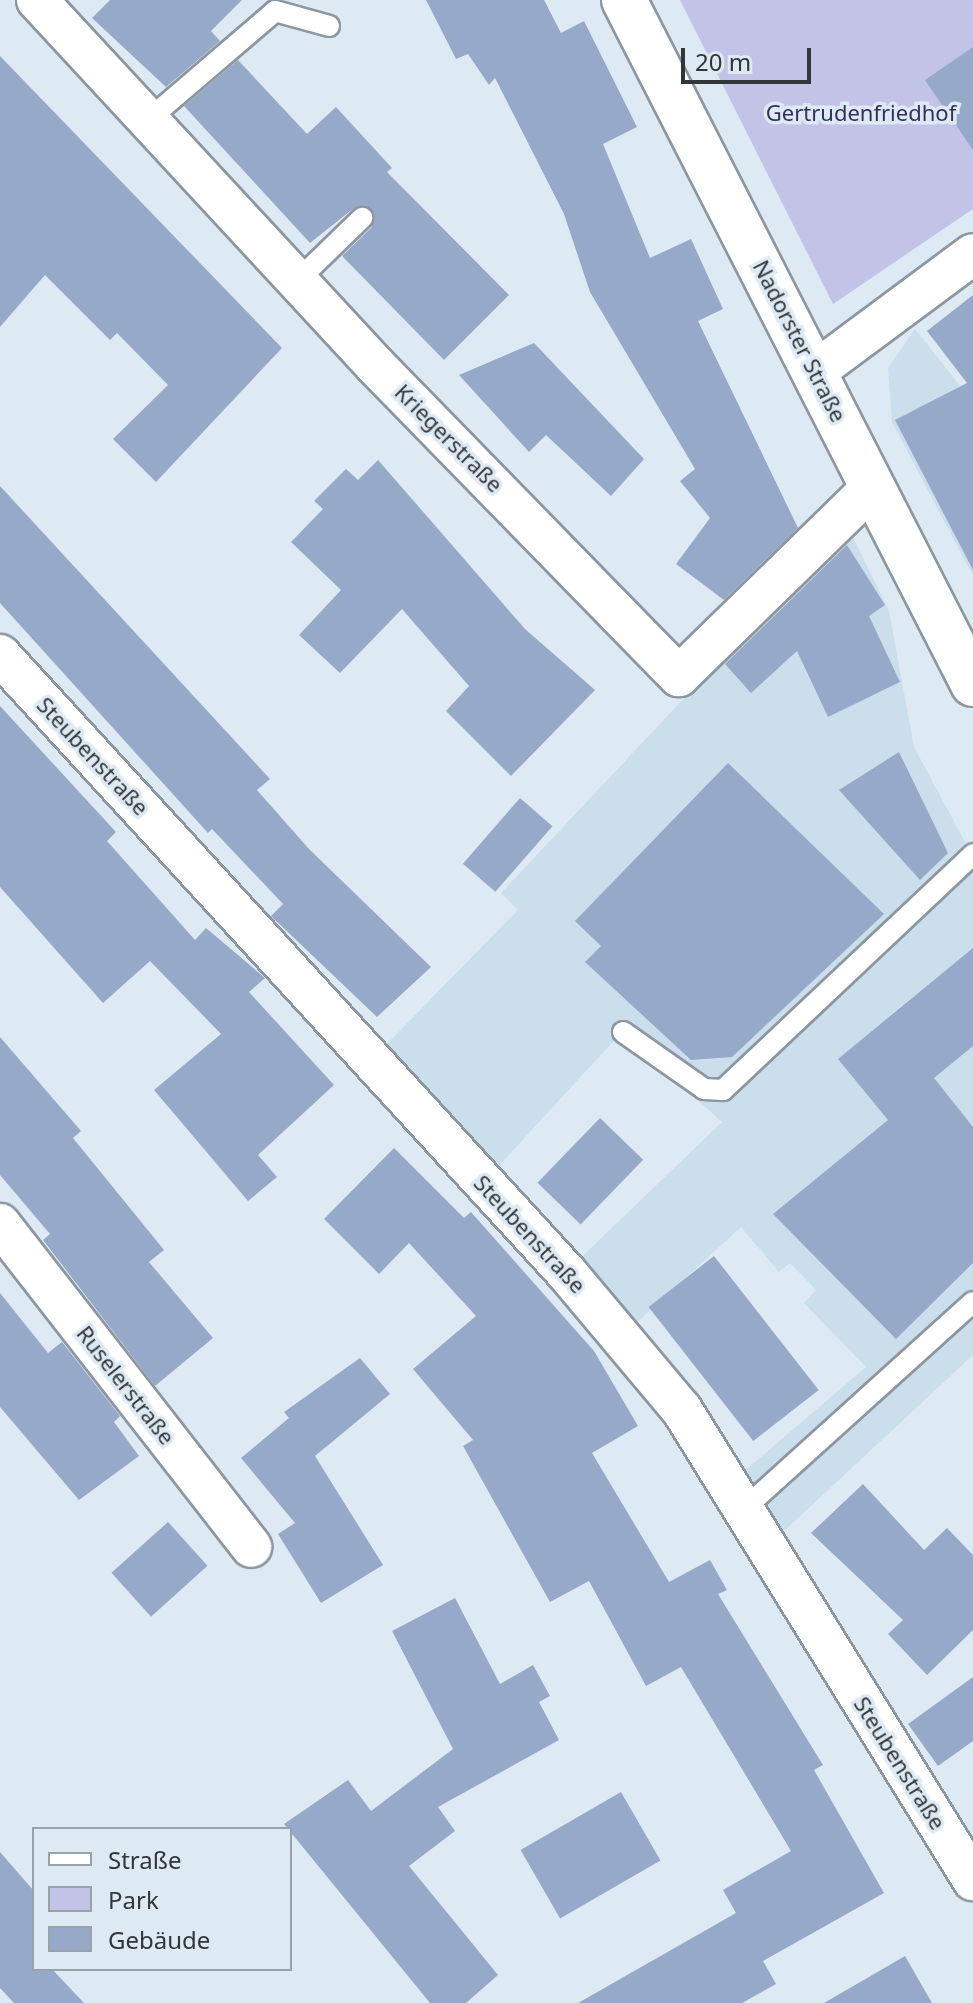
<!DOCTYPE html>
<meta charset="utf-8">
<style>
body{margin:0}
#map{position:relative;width:973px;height:2003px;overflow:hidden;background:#ddeaf3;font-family:"Noto Sans",sans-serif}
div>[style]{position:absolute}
.built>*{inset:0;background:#cbdeeb}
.green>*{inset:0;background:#c2c3e6}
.building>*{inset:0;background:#97a9c9;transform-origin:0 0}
.roads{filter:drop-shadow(2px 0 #8c97a0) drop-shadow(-2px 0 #8c97a0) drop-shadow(0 2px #8c97a0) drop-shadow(0 -2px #8c97a0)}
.service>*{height:20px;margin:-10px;padding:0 10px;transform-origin:10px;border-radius:10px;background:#fff}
.minor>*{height:40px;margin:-20px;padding:0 20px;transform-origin:20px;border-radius:20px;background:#fff}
.tertiary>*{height:44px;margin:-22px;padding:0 22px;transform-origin:22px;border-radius:22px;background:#fff}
span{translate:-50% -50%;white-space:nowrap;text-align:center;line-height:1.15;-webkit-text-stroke:7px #ddeaf3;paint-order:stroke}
.park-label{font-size:22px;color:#33305f}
.street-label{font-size:22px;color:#313639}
.legend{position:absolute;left:32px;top:1827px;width:260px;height:144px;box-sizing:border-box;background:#ddeaf3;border:2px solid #98a2a9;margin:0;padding:10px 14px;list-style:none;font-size:24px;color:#313639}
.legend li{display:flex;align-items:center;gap:16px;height:40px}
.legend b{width:40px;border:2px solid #98a2a9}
.scale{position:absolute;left:681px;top:48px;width:130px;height:36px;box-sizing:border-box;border:4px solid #313639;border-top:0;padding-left:10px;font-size:24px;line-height:28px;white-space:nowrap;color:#313639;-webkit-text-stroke:6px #ddeaf3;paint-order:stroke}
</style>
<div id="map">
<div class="built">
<i style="clip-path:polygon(915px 329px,973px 402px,973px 576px,892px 422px,888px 368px)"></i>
<i style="clip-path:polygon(847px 525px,889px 611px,914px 747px,973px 857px,973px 1355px,768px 1546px,728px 1485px,866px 1367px,804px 1303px,816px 1290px,790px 1263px,779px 1272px,741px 1227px,622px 1336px,566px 1272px,722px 1122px,622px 1032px,483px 1183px,371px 1060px,518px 910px,501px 893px)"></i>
</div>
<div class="green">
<i style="clip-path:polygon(680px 0,973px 0,973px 209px,833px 304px)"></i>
</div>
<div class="building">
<i style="clip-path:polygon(110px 0,242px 0,211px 31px,220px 41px,166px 87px,92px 18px)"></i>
<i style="clip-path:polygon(426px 0,544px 0,561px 33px,584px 21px,637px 127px,603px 144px,650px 258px,691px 239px,723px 309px,698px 321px,798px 528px,724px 600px,676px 564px,710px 518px,680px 481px,695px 469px,590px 292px,564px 214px,495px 78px,489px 85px,468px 54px,456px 59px)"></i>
<i style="clip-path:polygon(973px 47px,973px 150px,925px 80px)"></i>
<i style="clip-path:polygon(0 56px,282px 348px,156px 482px,113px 439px,168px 385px,117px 333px,110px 340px,45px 275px,0 327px)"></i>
<i style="clip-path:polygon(238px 60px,307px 134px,336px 107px,392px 168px,387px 172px,509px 295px,444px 360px,342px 256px,372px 227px,371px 208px,354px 208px,310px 243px,184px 106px)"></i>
<i style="clip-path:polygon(973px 295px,973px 570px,895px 420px,967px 383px,927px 331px)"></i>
<i style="clip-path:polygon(534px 343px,644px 459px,611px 496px,546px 435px,529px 452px,459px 375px)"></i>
<i style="clip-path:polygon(378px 460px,525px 629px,595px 690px,511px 776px,446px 711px,469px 686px,402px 609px,340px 673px,299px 635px,341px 590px,291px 542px,323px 509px,314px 501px,346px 469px,358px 480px)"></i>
<i style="clip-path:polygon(0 486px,270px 779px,257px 790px,309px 849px,431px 967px,377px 1017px,271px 916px,283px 904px,212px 829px,208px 833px,0 603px)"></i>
<i style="clip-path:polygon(847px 545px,885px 605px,869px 616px,900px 682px,828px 717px,797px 651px,751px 693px,725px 664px)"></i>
<i style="clip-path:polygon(0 706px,116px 832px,107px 841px,195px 940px,206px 928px,265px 978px,249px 992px,334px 1085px,258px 1155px,277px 1177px,248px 1201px,154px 1090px,221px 1034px,150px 961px,103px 1003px,0 887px)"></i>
<i style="clip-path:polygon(899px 752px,948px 853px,920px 880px,839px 790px)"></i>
<i style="clip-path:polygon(728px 763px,884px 914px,732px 1057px,691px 1060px,585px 962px,601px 946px,575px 921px)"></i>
<i style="left:520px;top:798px;width:43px;height:87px;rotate:41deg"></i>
<i style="clip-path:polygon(973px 948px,973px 1046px,934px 1078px,973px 1127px,973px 1263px,896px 1339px,773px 1214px,888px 1120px,838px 1059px)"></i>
<i style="clip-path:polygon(0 1037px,81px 1131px,73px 1138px,164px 1250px,149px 1262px,213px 1338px,155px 1386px,43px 1240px,50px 1234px,0 1175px)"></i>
<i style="left:600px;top:1118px;width:60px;height:90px;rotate:44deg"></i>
<i style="clip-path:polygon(394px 1148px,464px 1218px,471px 1212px,594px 1351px,638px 1426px,592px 1453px,669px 1582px,710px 1560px,727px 1590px,718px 1594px,823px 1765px,814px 1770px,884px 1893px,763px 1961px,776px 1984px,742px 2003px,578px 2003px,736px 1913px,723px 1890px,791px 1851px,681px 1667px,646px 1686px,589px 1581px,550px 1602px,463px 1446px,473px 1440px,413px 1369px,476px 1316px,409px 1243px,379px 1274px,324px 1219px)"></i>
<i style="left:714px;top:1256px;width:170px;height:83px;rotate:52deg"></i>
<i style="clip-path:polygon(0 1293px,48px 1353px,62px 1342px,120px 1416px,114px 1422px,139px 1456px,79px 1500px,0 1407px)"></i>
<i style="clip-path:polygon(360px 1358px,390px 1394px,315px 1456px,383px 1565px,321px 1603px,278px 1534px,295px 1523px,241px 1458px,289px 1418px,284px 1412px)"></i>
<i style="clip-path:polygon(863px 1484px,924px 1550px,947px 1528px,973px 1555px,973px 1630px,927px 1675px,888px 1634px,903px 1620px,811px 1533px)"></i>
<i style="left:168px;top:1522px;width:59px;height:76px;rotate:48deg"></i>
<i style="clip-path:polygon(455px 1598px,500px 1684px,533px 1665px,550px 1696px,539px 1702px,559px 1740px,438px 1807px,455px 1831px,409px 1866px,498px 1975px,466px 2003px,430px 2003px,284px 1824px,348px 1780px,371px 1811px,453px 1749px,392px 1631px)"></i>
<i style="clip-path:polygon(973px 1677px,973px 1741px,938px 1766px,908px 1724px)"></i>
<i style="left:621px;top:1792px;width:79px;height:116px;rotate:60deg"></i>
<i style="clip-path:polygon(0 1852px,34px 1891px,34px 1969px,52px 1969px,84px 2003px,14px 2003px,0 1988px)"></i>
<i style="clip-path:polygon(905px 1956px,932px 2003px,824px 2003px)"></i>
</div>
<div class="roads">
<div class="service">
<i style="left:148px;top:120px;width:167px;rotate:-40.6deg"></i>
<i style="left:275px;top:11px;width:56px;rotate:15.5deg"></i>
<i style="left:297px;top:281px;width:91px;rotate:-44.1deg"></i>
<i style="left:623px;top:1032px;width:99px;rotate:35.1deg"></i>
<i style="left:704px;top:1089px;width:19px;rotate:3deg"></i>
<i style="left:723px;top:1090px;width:344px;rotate:-43.3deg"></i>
<i style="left:745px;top:1508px;width:307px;rotate:-42.1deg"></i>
</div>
<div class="minor">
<i style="left:37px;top:0;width:497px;rotate:47.2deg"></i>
<i style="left:375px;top:365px;width:435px;rotate:45.7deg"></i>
<i style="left:679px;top:676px;width:271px;rotate:-44.3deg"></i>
<i style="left:817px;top:370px;width:194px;rotate:-36.6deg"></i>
<i style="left:0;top:655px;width:837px;rotate:47.47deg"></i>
<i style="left:566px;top:1272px;width:180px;rotate:50deg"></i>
<i style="left:682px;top:1410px;width:553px;rotate:58.24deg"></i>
<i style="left:0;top:1224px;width:409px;rotate:52.1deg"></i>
</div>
<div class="tertiary">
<i style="left:624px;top:0;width:768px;rotate:62.97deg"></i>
</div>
</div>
<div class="park-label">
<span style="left:861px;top:113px">Gertrudenfriedhof</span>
</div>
<div class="street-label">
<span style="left:800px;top:341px;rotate:63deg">Nadorster Straße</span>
<span style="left:449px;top:438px;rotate:45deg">Kriegerstraße</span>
<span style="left:93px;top:756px;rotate:47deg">Steubenstraße</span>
<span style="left:530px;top:1234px;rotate:47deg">Steubenstraße</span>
<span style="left:126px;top:1385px;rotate:52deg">Ruselerstraße</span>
<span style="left:900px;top:1763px;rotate:58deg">Steubenstraße</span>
</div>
<ul class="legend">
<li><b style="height:10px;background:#fff"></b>Straße</li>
<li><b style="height:22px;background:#c2c3e6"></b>Park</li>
<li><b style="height:22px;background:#97a9c9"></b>Gebäude</li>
</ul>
<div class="scale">20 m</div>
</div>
